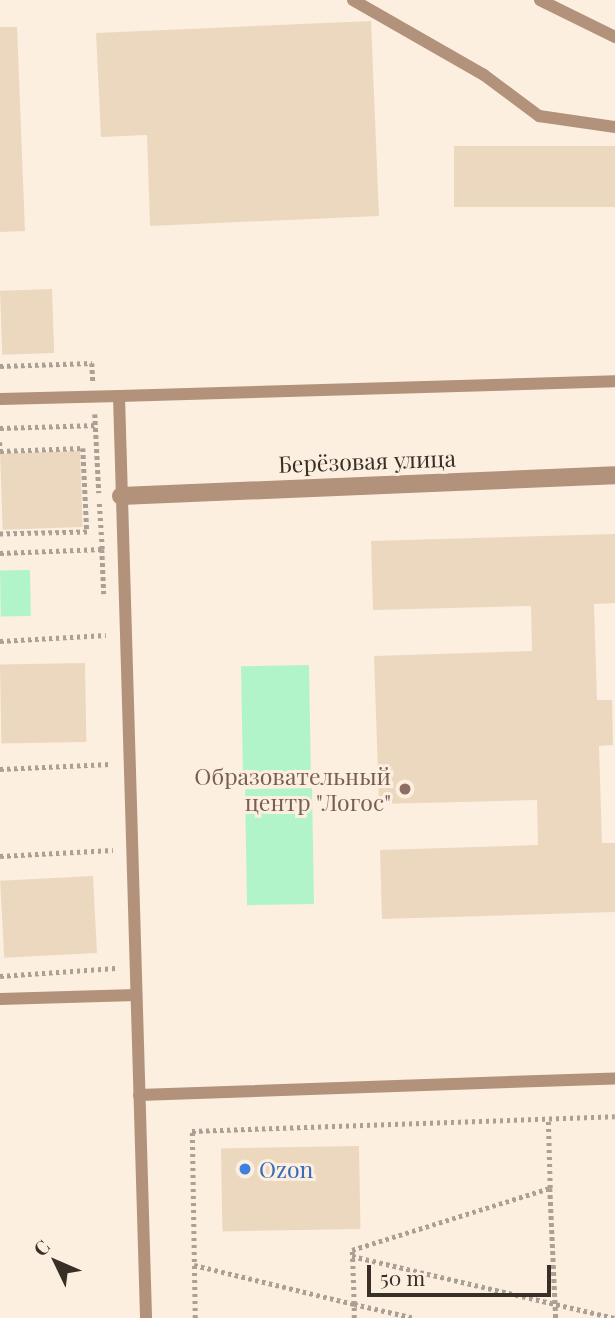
<!DOCTYPE html>
<meta charset="utf-8">
<style>
body{margin:0}
#map{position:relative;width:615px;height:1318px;overflow:hidden;background:#fcefe0;font-family:"Playfair Display",serif}
div>[style]{position:absolute}
.green>*{inset:0;background:#b2f4c9;transform-origin:0 0}
.building>*{inset:0;background:#ecd8bf;transform-origin:0 0}
.path>*{height:4.5px;margin-top:-2.25px;transform-origin:0;background:repeating-linear-gradient(90deg,#aaa093 0 3.5px,transparent 0 7px)}
.lane>*{height:12px;margin:-6px;padding:0 6px;transform-origin:6px;border-radius:6px;background:#b2927a}
.street>*{height:18px;margin:-9px;padding:0 9px;transform-origin:9px;border-radius:9px;background:#b2927a}
.dots>*{width:19px;height:19px;translate:-50% -50%;box-sizing:border-box;border:4px solid #fcefe0;border-radius:50%}
span{translate:-50% -50%;white-space:nowrap;text-align:center;line-height:1.15;-webkit-text-stroke:6px #fcefe0;paint-order:stroke}
.street-label{font-size:23px;color:#383027}
.education-label{font-size:23px;color:#785e54}
.right{translate:-100% -50%;text-align:right}
.shop-label{font-size:23px;color:#366cbe}
.left{translate:0 -50%;text-align:left}
.north{position:absolute;left:21px;top:1227px;width:70px;height:70px;-webkit-text-stroke:5px #fcefe0;paint-order:stroke;rotate:314deg;font-size:19px;font-weight:700;line-height:28px;text-align:center;color:#383027}
.north::after{content:'';display:block;margin:auto;width:24px;height:32px;background:#383027;clip-path:polygon(50% 0,100% 100%,50% 72%,0 100%)}
.scale{position:absolute;left:367px;top:1265px;width:184px;height:32px;box-sizing:border-box;border:4px solid #383027;border-top:0;padding-left:9px;font-size:21px;line-height:24px;white-space:nowrap;color:#383027;-webkit-text-stroke:5px #fcefe0;paint-order:stroke}
</style>
<div id="map">
<div class="green">
<i style="left:30px;top:570px;width:46px;height:30px;rotate:89deg"></i>
<i style="left:309px;top:665px;width:115px;height:68px;rotate:89deg"></i>
<i style="left:312px;top:788px;width:116px;height:67px;rotate:89deg"></i>
</div>
<div class="building">
<i style="clip-path:polygon(371px 21px,379px 216px,150px 226px,147px 135px,101px 137px,96px 33px)"></i>
<i style="clip-path:polygon(0 27px,17px 27px,25px 231px,0 232px)"></i>
<i style="left:615px;top:146px;width:61px;height:161px;rotate:90deg"></i>
<i style="left:52px;top:289px;width:64px;height:52px;rotate:88deg"></i>
<i style="left:80px;top:451px;width:76px;height:80px;rotate:88deg"></i>
<i style="clip-path:polygon(615px 534px,615px 603px,594px 604px,597px 700px,612px 700px,613px 745px,599px 746px,602px 843px,615px 843px,615px 912px,382px 919px,380px 850px,538px 845px,537px 800px,379px 804px,374px 656px,532px 651px,531px 606px,373px 610px,371px 541px)"></i>
<i style="left:85px;top:663px;width:79px;height:85px;rotate:89deg"></i>
<i style="left:93px;top:876px;width:77px;height:93px;rotate:87deg"></i>
<i style="left:359px;top:1146px;width:83px;height:138px;rotate:89deg"></i>
</div>
<div class="path">
<i style="left:0;top:366px;width:92px;rotate:-1.9deg"></i>
<i style="left:92px;top:363px;width:18px;rotate:87deg"></i>
<i style="left:95px;top:414px;width:79px;rotate:87.1deg"></i>
<i style="left:0;top:428px;width:97px;rotate:-1.8deg"></i>
<i style="left:0;top:442px;width:9px;rotate:90deg"></i>
<i style="left:0;top:451px;width:83px;rotate:-2.1deg"></i>
<i style="left:83px;top:448px;width:84px;rotate:87.3deg"></i>
<i style="left:87px;top:532px;width:87px;rotate:178.7deg"></i>
<i style="left:102px;top:549px;width:45px;rotate:87.5deg"></i>
<i style="left:0;top:553px;width:102px;rotate:-2.2deg"></i>
<i style="left:102px;top:549px;width:48px;rotate:-93.6deg"></i>
<i style="left:0;top:641px;width:106px;rotate:-3.2deg"></i>
<i style="left:0;top:769px;width:110px;rotate:-2.6deg"></i>
<i style="left:0;top:856px;width:113px;rotate:-3deg"></i>
<i style="left:0;top:976px;width:116px;rotate:-3.9deg"></i>
<i style="left:550px;top:1188px;width:130px;rotate:87.4deg"></i>
<i style="left:352px;top:1256px;width:270px;rotate:13.3deg"></i>
<i style="left:194px;top:1265px;width:165px;rotate:13.7deg"></i>
<i style="left:354px;top:1304px;width:54px;rotate:-92.1deg"></i>
<i style="left:352px;top:1250px;width:207px;rotate:-17.4deg"></i>
<i style="left:550px;top:1188px;width:70px;rotate:-91.6deg"></i>
<i style="left:195px;top:1318px;width:187px;rotate:-90.9deg"></i>
<i style="left:192px;top:1131px;width:423px;rotate:-2deg"></i>
<i style="left:354px;top:1318px;width:14px;rotate:-90deg"></i>
<i style="left:354px;top:1304px;width:62px;rotate:13.1deg"></i>
</div>
<div class="lane">
<i style="left:353px;top:0;width:151px;rotate:29.8deg"></i>
<i style="left:484px;top:75px;width:69px;rotate:36.7deg"></i>
<i style="left:539px;top:116px;width:77px;rotate:8.2deg"></i>
<i style="left:540px;top:0;width:84px;rotate:26.3deg"></i>
<i style="left:119px;top:396px;width:496px;rotate:-1.7deg"></i>
<i style="left:0;top:399px;width:119px;rotate:-1.4deg"></i>
<i style="left:119px;top:396px;width:922px;rotate:88.32deg"></i>
<i style="left:0;top:999px;width:136px;rotate:-1.7deg"></i>
<i style="left:139px;top:1095px;width:476px;rotate:-2deg"></i>
</div>
<div class="street">
<i style="left:121px;top:496px;width:494px;rotate:-2.4deg"></i>
</div>
<div class="dots">
<i style="left:405px;top:789px;background:#8d6e63"></i>
<i style="left:245px;top:1169px;background:#3f7fe0"></i>
</div>
<div class="street-label">
<span style="left:367px;top:461px;rotate:-2deg">Берёзовая улица</span>
</div>
<div class="education-label">
<span class="right" style="left:391px;top:789px">Образовательный<br>центр "Логос"</span>
</div>
<div class="shop-label">
<span class="left" style="left:259px;top:1169px">Ozon</span>
</div>
<div class="north">С</div>
<div class="scale">50 m</div>
</div>
